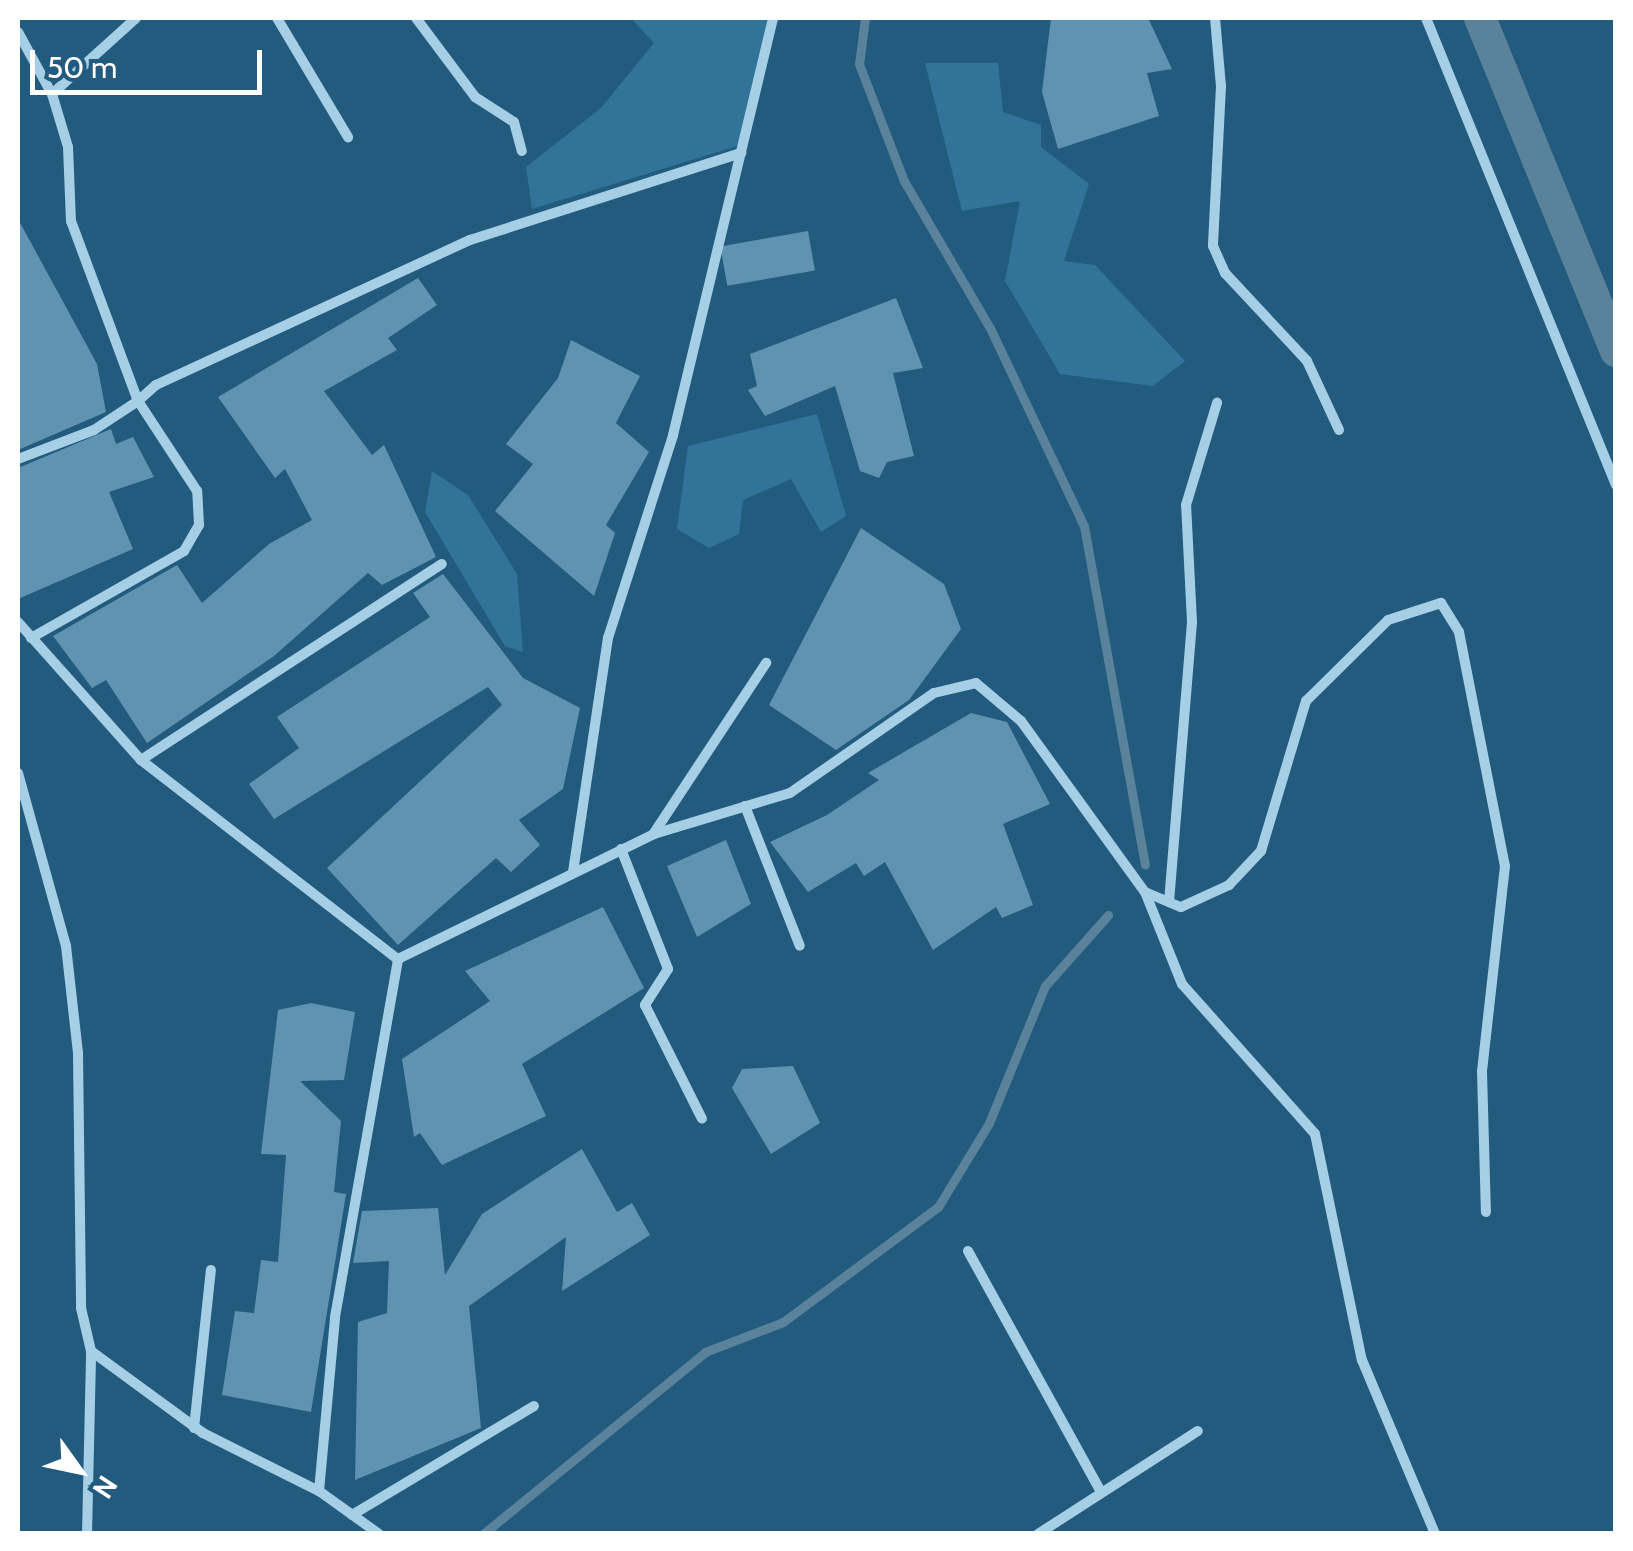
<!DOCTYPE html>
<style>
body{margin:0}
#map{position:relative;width:1633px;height:1551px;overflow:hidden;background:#225b7d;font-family:Cabin,sans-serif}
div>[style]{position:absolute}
.green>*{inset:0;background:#327499}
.stream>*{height:9px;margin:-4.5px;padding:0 4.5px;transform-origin:4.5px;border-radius:4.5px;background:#5a839b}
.canal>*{height:32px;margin:-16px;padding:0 16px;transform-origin:16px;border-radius:16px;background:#5a839b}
.building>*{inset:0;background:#5f93b1;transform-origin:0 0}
.street>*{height:10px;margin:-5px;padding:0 5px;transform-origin:5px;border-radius:5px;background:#a6cfe6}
span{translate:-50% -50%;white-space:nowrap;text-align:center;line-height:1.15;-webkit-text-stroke:8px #225b7d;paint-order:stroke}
.frame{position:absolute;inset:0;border:20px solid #fff;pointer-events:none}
.north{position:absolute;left:30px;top:1421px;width:100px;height:100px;-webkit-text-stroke:8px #225b7d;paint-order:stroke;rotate:123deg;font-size:28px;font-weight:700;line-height:40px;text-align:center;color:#fff}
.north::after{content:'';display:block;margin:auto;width:35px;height:45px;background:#fff;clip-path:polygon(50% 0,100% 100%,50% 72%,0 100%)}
.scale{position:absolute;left:30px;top:50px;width:232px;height:45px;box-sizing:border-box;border:5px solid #fff;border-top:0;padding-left:12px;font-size:30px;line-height:35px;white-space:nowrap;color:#fff;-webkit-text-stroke:8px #225b7d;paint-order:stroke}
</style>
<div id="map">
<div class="green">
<i style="clip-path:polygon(631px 18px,773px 18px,744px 144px,532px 209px,526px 167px,601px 108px,654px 43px)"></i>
<i style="clip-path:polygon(925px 63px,998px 63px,1003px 112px,1041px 125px,1041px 147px,1089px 184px,1064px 261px,1095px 265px,1185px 361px,1153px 386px,1060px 374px,1005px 281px,1020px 201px,962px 211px)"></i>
<i style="clip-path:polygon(817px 414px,846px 516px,821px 532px,791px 479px,743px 500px,739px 534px,709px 548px,677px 529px,688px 446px)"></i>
<i style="clip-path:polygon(432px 471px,468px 495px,517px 574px,523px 652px,505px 646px,425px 512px)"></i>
</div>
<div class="stream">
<i style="left:865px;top:18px;width:46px;rotate:97.4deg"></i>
<i style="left:859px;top:64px;width:125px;rotate:69deg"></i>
<i style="left:904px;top:181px;width:170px;rotate:59.7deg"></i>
<i style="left:990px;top:328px;width:219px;rotate:64.6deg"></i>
<i style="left:1084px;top:526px;width:344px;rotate:79.8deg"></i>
<i style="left:483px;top:1534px;width:287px;rotate:-39.3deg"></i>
<i style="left:705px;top:1352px;width:84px;rotate:-21deg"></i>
<i style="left:783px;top:1322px;width:193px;rotate:-36.6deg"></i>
<i style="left:938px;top:1207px;width:98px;rotate:-58.7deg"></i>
<i style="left:989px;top:1123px;width:148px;rotate:-67.8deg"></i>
<i style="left:1045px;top:986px;width:95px;rotate:-48.4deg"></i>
</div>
<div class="canal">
<i style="left:1480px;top:18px;width:360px;rotate:67.8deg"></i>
</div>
<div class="building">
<i style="clip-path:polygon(1051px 18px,1148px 18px,1172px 69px,1147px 73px,1159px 116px,1058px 149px,1042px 92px)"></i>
<i style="clip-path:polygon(18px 219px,97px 364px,106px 412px,18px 450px)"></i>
<i style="left:808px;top:231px;width:40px;height:89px;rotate:80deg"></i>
<i style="clip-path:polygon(418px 278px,437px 305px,388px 338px,397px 350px,324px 391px,372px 455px,384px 445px,436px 557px,382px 585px,368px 573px,274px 656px,147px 743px,106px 680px,92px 688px,53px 636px,177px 565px,202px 603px,269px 544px,312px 520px,285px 469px,275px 478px,218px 397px)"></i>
<i style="clip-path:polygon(896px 298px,923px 368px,893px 373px,914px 456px,887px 462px,879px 478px,860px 471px,835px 386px,765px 416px,748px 390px,757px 386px,750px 354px)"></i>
<i style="clip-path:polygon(571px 340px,640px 376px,616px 423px,649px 452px,606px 525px,615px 533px,594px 596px,495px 511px,533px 464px,506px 444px,558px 378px)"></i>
<i style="clip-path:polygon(111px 429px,116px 444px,133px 437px,154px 477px,109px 492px,133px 549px,18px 599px,18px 468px)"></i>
<i style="clip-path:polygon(861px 528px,944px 584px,961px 629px,909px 700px,836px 750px,769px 705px)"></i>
<i style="clip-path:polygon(443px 574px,523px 678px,580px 708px,563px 789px,519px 820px,540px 845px,511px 872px,496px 858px,398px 945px,327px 868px,502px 705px,488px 687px,274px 819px,249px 784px,299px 748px,277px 717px,430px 617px,413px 593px)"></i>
<i style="clip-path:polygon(971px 713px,1007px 722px,1050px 804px,1003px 824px,1033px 905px,1002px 918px,996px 907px,933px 950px,885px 862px,864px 876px,856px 863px,808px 892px,770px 842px,827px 815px,879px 780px,868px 773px)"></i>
<i style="clip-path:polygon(726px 840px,751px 904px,697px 937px,667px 866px)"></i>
<i style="clip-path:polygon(603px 907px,644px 988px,522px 1064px,546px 1116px,442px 1165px,420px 1133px,414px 1137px,402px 1059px,490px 1001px,465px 971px)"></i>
<i style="clip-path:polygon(311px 1003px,355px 1012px,344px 1080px,300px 1081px,341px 1121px,334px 1192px,346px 1194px,311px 1412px,222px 1395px,235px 1311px,254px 1313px,261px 1260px,278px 1262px,286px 1155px,261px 1154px,278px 1010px)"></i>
<i style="clip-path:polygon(793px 1066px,820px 1123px,771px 1154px,732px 1088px,742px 1069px)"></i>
<i style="clip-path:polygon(582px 1149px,617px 1212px,632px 1203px,650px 1235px,562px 1291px,566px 1237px,469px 1306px,481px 1428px,355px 1480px,358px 1322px,387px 1313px,389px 1261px,353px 1263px,362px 1211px,438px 1208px,445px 1275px,482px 1214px)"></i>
</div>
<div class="street">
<i style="left:277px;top:18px;width:139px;rotate:59.2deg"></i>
<i style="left:416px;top:18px;width:99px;rotate:53.2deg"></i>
<i style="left:475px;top:97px;width:46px;rotate:32.7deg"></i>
<i style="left:514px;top:122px;width:30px;rotate:75deg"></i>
<i style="left:1215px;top:18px;width:68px;rotate:85deg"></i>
<i style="left:1221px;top:86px;width:160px;rotate:92.9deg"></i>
<i style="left:1213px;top:246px;width:30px;rotate:66deg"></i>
<i style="left:1225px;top:273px;width:120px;rotate:47deg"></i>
<i style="left:1307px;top:361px;width:76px;rotate:65.1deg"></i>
<i style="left:1426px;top:18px;width:504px;rotate:67.86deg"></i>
<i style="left:18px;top:32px;width:71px;rotate:61.3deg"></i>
<i style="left:52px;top:94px;width:55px;rotate:73.2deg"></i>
<i style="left:68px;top:147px;width:74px;rotate:87.7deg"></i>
<i style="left:71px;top:221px;width:192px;rotate:69.6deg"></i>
<i style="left:138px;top:401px;width:53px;rotate:146.6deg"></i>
<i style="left:94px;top:430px;width:81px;rotate:159.1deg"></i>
<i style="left:52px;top:94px;width:113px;rotate:-42.1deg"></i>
<i style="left:18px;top:622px;width:185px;rotate:48.3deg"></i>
<i style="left:141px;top:760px;width:325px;rotate:37.8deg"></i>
<i style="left:398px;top:959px;width:285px;rotate:-26deg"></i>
<i style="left:654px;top:834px;width:142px;rotate:-16.8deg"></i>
<i style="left:790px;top:793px;width:175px;rotate:-34.8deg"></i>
<i style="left:934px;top:693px;width:43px;rotate:-13.4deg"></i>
<i style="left:976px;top:683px;width:59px;rotate:40.2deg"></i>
<i style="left:1021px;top:721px;width:211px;rotate:54.1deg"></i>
<i style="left:1145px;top:892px;width:39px;rotate:23deg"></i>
<i style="left:1181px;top:907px;width:53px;rotate:-24.6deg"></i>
<i style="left:1229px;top:885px;width:47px;rotate:-46.7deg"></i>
<i style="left:1261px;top:851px;width:157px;rotate:-73.3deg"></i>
<i style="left:1306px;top:701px;width:115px;rotate:-44.6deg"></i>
<i style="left:1388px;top:620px;width:56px;rotate:-17.8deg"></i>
<i style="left:1441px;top:603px;width:34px;rotate:58deg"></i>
<i style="left:1459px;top:632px;width:238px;rotate:78.9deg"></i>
<i style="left:1505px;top:866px;width:207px;rotate:96.4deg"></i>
<i style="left:1482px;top:1072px;width:140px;rotate:88.4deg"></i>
<i style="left:31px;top:638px;width:176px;rotate:-29.6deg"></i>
<i style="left:184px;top:551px;width:30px;rotate:-60deg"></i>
<i style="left:199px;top:525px;width:34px;rotate:-93deg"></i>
<i style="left:197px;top:491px;width:108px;rotate:-123.2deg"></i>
<i style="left:138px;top:401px;width:24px;rotate:-42deg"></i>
<i style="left:156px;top:385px;width:346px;rotate:-24.8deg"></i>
<i style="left:470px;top:240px;width:285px;rotate:-17.8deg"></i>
<i style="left:141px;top:760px;width:359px;rotate:-33.1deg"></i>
<i style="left:18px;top:773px;width:180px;rotate:74.5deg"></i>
<i style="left:66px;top:946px;width:108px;rotate:83.6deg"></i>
<i style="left:78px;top:1053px;width:255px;rotate:89.3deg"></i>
<i style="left:81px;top:1308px;width:44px;rotate:76.9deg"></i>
<i style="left:91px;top:1351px;width:139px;rotate:36.2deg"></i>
<i style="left:203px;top:1433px;width:130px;rotate:26.6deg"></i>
<i style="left:319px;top:1491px;width:74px;rotate:35.6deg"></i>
<i style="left:745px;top:806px;width:150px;rotate:68.6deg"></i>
<i style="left:654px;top:833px;width:204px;rotate:-56.6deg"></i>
<i style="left:621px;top:849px;width:129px;rotate:68.6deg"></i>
<i style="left:668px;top:969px;width:43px;rotate:122.6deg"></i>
<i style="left:645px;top:1005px;width:127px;rotate:63.4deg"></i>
<i style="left:573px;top:872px;width:237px;rotate:-81.5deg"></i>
<i style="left:608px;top:638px;width:213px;rotate:-72.2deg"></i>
<i style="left:673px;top:435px;width:429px;rotate:-76.5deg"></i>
<i style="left:1145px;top:892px;width:99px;rotate:68.1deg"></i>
<i style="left:1182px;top:984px;width:200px;rotate:48.4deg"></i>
<i style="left:1315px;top:1134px;width:231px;rotate:78.3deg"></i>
<i style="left:1362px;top:1360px;width:189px;rotate:67.2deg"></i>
<i style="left:1169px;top:902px;width:281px;rotate:-85.3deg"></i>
<i style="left:1192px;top:622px;width:117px;rotate:-92.9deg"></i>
<i style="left:1186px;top:505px;width:107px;rotate:-73.1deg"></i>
<i style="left:968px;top:1251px;width:275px;rotate:61.1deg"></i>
<i style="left:194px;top:1428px;width:159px;rotate:-83.9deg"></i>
<i style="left:319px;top:1491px;width:175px;rotate:-84.7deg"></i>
<i style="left:335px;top:1317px;width:364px;rotate:-80deg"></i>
<i style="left:352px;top:1515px;width:212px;rotate:-30.9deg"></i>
<i style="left:87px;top:1534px;width:183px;rotate:-88.7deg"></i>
<i style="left:1038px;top:1534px;width:190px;rotate:-32.8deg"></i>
</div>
<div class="frame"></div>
<div class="north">N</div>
<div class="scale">50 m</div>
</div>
